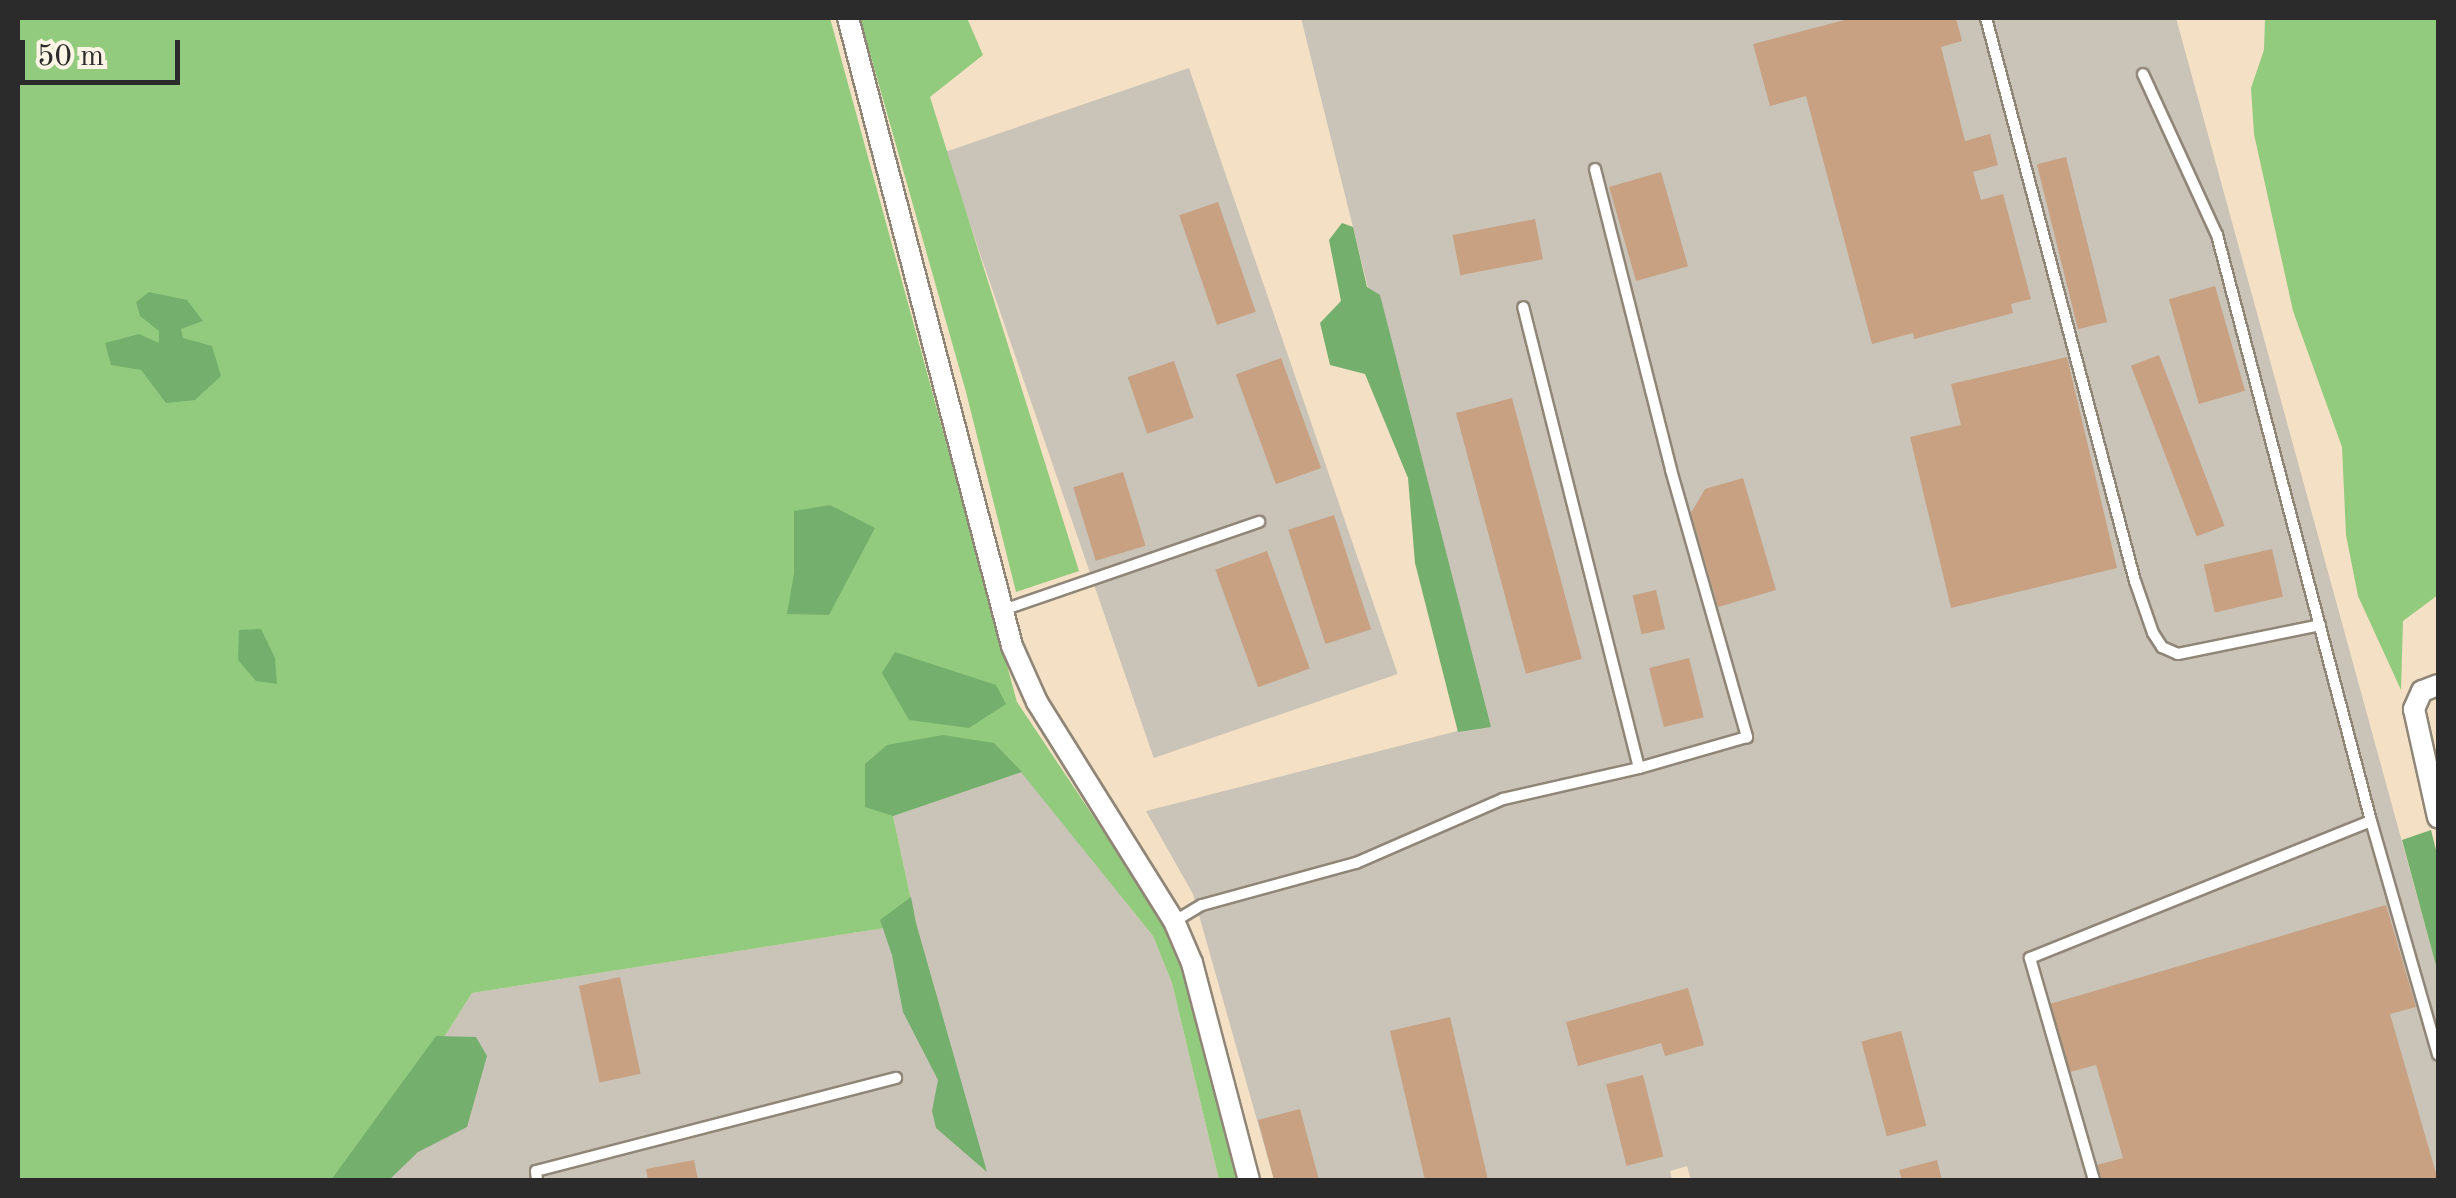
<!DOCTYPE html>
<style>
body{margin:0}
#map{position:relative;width:2456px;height:1198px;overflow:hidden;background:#f4e0c4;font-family:"Old Standard TT",serif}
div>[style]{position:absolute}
.industrial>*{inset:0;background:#c9c3b8;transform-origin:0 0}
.green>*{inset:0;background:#92cb7e}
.forest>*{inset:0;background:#75af6d}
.building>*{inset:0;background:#c7a182;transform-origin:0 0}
.roads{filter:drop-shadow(2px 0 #908678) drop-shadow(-2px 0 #908678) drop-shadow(0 2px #908678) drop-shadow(0 -2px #908678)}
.service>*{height:10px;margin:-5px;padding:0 5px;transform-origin:5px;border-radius:5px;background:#fff}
.minor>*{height:20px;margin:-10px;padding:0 10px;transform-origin:10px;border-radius:10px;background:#fff}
span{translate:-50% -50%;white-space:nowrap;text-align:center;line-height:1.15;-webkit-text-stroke:8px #fcf5e5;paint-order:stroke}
.frame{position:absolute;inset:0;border:20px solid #2b2b2b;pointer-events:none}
.scale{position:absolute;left:20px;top:40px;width:160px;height:45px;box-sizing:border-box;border:5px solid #2b2b2b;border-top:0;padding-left:12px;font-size:30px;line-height:35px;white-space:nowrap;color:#2b2b2b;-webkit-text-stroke:8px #fcf5e5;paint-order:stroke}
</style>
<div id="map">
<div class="industrial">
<i style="clip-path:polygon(1301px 18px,2176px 18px,2438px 973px,2438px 1180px,1691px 1180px,1687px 1166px,1670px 1171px,1672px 1180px,1274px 1180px,1193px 894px,1146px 811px,1477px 726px)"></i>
<i style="left:1189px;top:68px;width:641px;height:258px;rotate:71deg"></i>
<i style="clip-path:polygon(1022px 772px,1153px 936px,1172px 983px,1219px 1180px,365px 1180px,372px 1151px,472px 993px,916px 923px,893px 816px)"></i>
</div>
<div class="green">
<i style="clip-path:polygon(18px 18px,830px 18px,1017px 702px,1157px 912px,1186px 981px,1238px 1180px,1219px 1180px,1172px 983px,1153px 936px,1021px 772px,893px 816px,916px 923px,472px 993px,372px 1151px,365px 1180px,18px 1180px)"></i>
<i style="clip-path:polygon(860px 18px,967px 18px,983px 55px,930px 97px,1079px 571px,1016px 592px,966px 392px)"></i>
<i style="clip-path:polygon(2265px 18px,2438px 18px,2438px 595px,2403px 621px,2401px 690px,2358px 596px,2346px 535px,2342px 447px,2293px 311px,2254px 134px,2251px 88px,2264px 50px)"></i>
</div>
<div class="forest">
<i style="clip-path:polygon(1342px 223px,1353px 227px,1367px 287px,1380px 295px,1491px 727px,1458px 732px,1415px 563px,1408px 478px,1365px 374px,1330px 365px,1320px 323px,1341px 301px,1329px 240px)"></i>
<i style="clip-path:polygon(149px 292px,187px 300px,203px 321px,181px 329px,183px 338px,212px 346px,221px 376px,195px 400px,166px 403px,141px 370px,111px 365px,105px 343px,139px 334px,159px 343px,159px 331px,140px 316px,136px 302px)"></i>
<i style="clip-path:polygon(830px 505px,875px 528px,829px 615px,787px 614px,794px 573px,794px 511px)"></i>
<i style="clip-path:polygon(261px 629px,275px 658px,277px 684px,256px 681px,238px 660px,239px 630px)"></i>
<i style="clip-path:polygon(895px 652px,996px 685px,1006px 704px,969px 728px,909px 720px,882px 673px)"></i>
<i style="clip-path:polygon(943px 735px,994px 743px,1022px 772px,893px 816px,865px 807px,865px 764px,887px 745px)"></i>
<i style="clip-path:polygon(2431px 830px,2438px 858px,2438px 973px,2402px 840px)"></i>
<i style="clip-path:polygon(911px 897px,916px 923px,987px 1172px,936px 1128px,932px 1111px,938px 1080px,903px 1012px,892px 955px,880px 920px)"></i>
<i style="clip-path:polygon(436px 1036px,476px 1037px,487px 1056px,467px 1127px,418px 1152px,389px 1180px,331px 1180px)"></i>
</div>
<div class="building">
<i style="clip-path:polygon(1852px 18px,1956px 18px,1962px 41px,1941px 47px,1965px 141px,1990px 134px,1998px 165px,1973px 172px,1981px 200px,2003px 194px,2031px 299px,2011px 304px,2013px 313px,1914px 339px,1913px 333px,1872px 344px,1806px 96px,1770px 106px,1753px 44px)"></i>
<i style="left:2066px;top:157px;width:170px;height:30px;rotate:76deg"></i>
<i style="left:1661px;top:172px;width:98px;height:54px;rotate:74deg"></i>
<i style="left:1218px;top:202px;width:116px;height:41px;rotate:71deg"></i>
<i style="left:1535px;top:219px;width:41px;height:84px;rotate:79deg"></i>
<i style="left:2215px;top:286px;width:109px;height:48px;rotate:74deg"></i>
<i style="left:2159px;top:355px;width:183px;height:30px;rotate:69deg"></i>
<i style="clip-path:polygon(2067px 357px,2117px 568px,1951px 608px,1910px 437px,1961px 425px,1951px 384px)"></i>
<i style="left:1281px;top:358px;width:117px;height:48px;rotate:70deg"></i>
<i style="left:1174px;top:361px;width:60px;height:49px;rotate:71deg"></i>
<i style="left:1512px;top:398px;width:270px;height:58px;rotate:75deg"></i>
<i style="left:1123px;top:472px;width:77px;height:52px;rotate:73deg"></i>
<i style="clip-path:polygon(1743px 478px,1776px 590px,1718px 607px,1691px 513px,1705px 489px)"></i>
<i style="left:1334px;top:515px;width:120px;height:48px;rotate:72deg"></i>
<i style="left:2272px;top:549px;width:49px;height:70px;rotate:77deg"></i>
<i style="left:1267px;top:551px;width:125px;height:55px;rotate:70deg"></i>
<i style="left:1656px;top:590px;width:40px;height:24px;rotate:77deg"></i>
<i style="left:1689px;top:658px;width:61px;height:41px;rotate:76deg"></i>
<i style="clip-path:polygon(2386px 905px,2416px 1007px,2390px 1014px,2438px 1180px,2102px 1180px,2097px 1165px,2123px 1158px,2096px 1065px,2070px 1072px,2050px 1004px)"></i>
<i style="left:620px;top:977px;width:99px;height:42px;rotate:78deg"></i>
<i style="clip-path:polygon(1688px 988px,1704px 1045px,1665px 1056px,1661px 1043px,1578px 1066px,1566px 1022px)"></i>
<i style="clip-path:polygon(1450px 1017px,1471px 1107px,1488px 1180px,1425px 1180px,1390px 1031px)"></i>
<i style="left:1901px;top:1031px;width:98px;height:41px;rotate:75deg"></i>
<i style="left:1643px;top:1075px;width:84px;height:38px;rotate:76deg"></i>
<i style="clip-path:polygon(1300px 1109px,1319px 1180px,1274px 1180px,1258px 1120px)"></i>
<i style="clip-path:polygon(694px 1160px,698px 1180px,648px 1180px,646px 1169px)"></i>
<i style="clip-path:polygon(1937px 1160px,1942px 1180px,1902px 1180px,1899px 1170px)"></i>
</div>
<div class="roads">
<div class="service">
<i style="left:1986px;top:18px;width:582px;rotate:75.18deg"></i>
<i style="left:2135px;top:581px;width:55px;rotate:70.9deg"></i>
<i style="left:2153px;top:633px;width:17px;rotate:57deg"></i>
<i style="left:2162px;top:647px;width:17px;rotate:24deg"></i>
<i style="left:2178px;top:654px;width:145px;rotate:-11.5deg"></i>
<i style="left:1595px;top:169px;width:310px;rotate:75.8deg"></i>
<i style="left:1671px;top:470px;width:278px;rotate:74.1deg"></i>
<i style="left:1747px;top:737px;width:112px;rotate:164deg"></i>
<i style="left:1003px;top:610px;width:271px;rotate:-19deg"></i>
<i style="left:2371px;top:821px;width:243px;rotate:74deg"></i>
<i style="left:1175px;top:921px;width:31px;rotate:-31deg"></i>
<i style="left:1202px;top:905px;width:160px;rotate:-15.3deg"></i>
<i style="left:1356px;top:863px;width:160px;rotate:-23.5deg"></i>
<i style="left:1503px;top:799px;width:139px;rotate:-12.8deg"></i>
<i style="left:1639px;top:768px;width:475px;rotate:-104.1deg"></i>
<i style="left:537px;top:1180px;width:9px;rotate:-96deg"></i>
<i style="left:536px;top:1171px;width:372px;rotate:-14.5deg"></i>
<i style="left:2094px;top:1180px;width:231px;rotate:-106.1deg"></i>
<i style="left:2030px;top:958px;width:367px;rotate:-21.9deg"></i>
<i style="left:2371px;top:821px;width:606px;rotate:-104.72deg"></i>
<i style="left:2217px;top:235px;width:177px;rotate:-114.7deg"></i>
</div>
<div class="minor">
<i style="left:848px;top:18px;width:649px;rotate:75.36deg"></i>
<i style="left:1012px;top:646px;width:61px;rotate:65.9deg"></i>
<i style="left:1037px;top:702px;width:258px;rotate:58deg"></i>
<i style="left:1174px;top:921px;width:46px;rotate:66.8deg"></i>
<i style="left:1192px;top:963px;width:224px;rotate:75.3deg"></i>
<i style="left:2438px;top:685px;width:17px;rotate:159deg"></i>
<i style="left:2422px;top:691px;width:20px;rotate:114deg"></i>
<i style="left:2414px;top:709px;width:111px;rotate:77.5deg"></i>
</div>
</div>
<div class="frame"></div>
<div class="scale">50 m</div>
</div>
